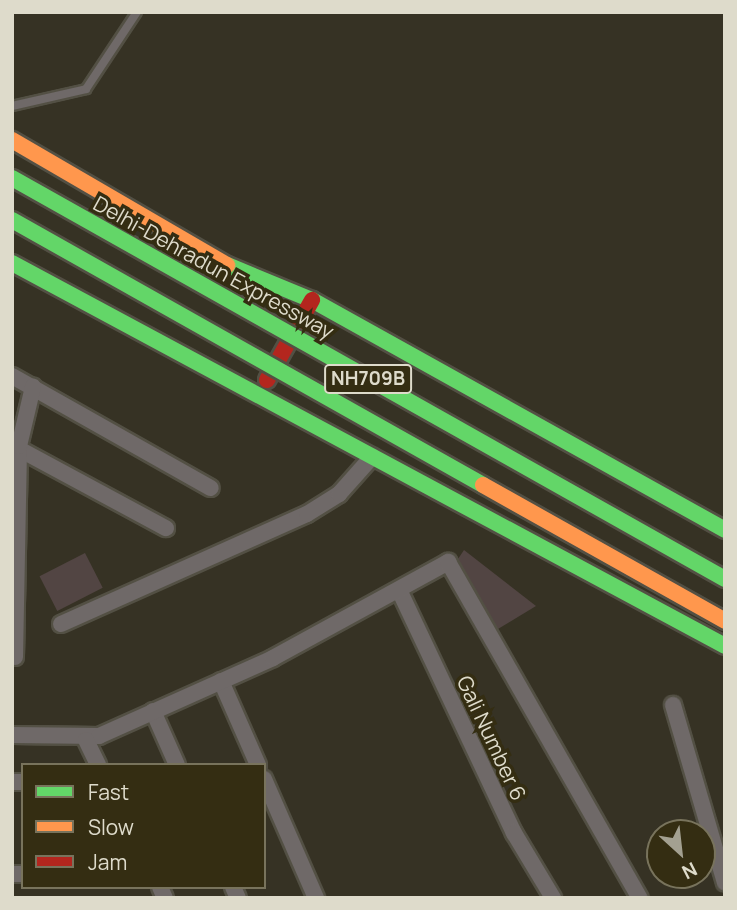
<!DOCTYPE html>
<style>
body{margin:0}
#map{position:relative;width:737px;height:910px;overflow:hidden;background:#363224;font-family:Manrope,sans-serif}
div>[style]{position:absolute}
.building>*{inset:0;background:#524543;transform-origin:0 0}
.roads{filter:drop-shadow(2px 0 #535044) drop-shadow(-2px 0 #535044) drop-shadow(0 2px #535044) drop-shadow(0 -2px #535044)}
.lane>*{height:8px;margin:-4px;padding:0 4px;transform-origin:4px;border-radius:4px;background:#6f6968}
.street>*{height:16px;margin:-8px;padding:0 8px;transform-origin:8px;border-radius:8px;background:#6f6968}
.fast>*{height:16px;margin:-8px;padding:0 8px;transform-origin:8px;border-radius:8px;background:#63d668}
.slow>*{height:16px;margin:-8px;padding:0 8px;transform-origin:8px;border-radius:8px;background:#ff974d}
.jam>*{height:16px;margin:-8px;padding:0 8px;transform-origin:8px;border-radius:8px;background:#b3261e}
.bridges{filter:drop-shadow(2px 0 #535044) drop-shadow(-2px 0 #535044) drop-shadow(0 2px #535044) drop-shadow(0 -2px #535044)}
.fast-bridge>*{height:16px;margin:-8px;padding:0 8px;transform-origin:8px;border-radius:8px;background:#63d668}
.slow-bridge>*{height:16px;margin:-8px;padding:0 8px;transform-origin:8px;border-radius:8px;background:#ff974d}
span{translate:-50% -50%;white-space:nowrap;text-align:center;line-height:1.15;-webkit-text-stroke:7px #342d12;paint-order:stroke}
.shield-label span{padding:2px 5px;background:#342d12;border:2px solid;border-radius:5px;-webkit-text-stroke-width:0}
.shield-label{font-size:19px;color:#dedbcb;font-weight:700}
.street-label{font-size:21px;color:#dedbcb}
.frame{position:absolute;inset:0;border:14px solid #dedbcb;pointer-events:none}
.legend{position:absolute;left:21px;top:763px;width:245px;height:126px;box-sizing:border-box;background:#342d12;border:2px solid #78735c;margin:0;padding:9px 12px;list-style:none;font-size:21px;color:#dedbcb}
.legend li{display:flex;align-items:center;gap:14px;height:35px}
.legend b{width:35px;border:2px solid #78735c}
.north{position:absolute;left:646px;top:819px;width:70px;height:70px;box-sizing:border-box;background:#342d12;border:2px solid #78735c;border-radius:50%;rotate:153deg;font-size:19px;font-weight:700;line-height:28px;text-align:center;color:#dedbcb}
.north::after{content:'';display:block;margin:auto;width:24px;height:32px;background:#a3a091;clip-path:polygon(50% 0,100% 100%,50% 72%,0 100%)}
</style>
<div id="map">
<div class="building">
<i style="clip-path:polygon(464px 550px,536px 606px,498px 629px,458px 559px)"></i>
<i style="left:85px;top:553px;width:39px;height:51px;rotate:63deg"></i>
</div>
<div class="roads">
<div class="lane">
<i style="left:12px;top:106px;width:76px;rotate:-12.9deg"></i>
<i style="left:86px;top:89px;width:92px;rotate:-56.5deg"></i>
</div>
<div class="street">
<i style="left:12px;top:376px;width:228px;rotate:29.4deg"></i>
<i style="left:19px;top:449px;width:167px;rotate:28.3deg"></i>
<i style="left:400px;top:592px;width:267px;rotate:64.7deg"></i>
<i style="left:514px;top:833px;width:76px;rotate:59deg"></i>
<i style="left:61px;top:624px;width:269px;rotate:-24.1deg"></i>
<i style="left:307px;top:514px;width:38px;rotate:-32deg"></i>
<i style="left:339px;top:494px;width:50px;rotate:-48.3deg"></i>
<i style="left:15px;top:657px;width:211px;rotate:-88.9deg"></i>
<i style="left:19px;top:446px;width:61px;rotate:-76.7deg"></i>
<i style="left:221px;top:681px;width:92px;rotate:66.2deg"></i>
<i style="left:673px;top:705px;width:185px;rotate:73.7deg"></i>
<i style="left:153px;top:711px;width:59px;rotate:66deg"></i>
<i style="left:12px;top:735px;width:87px;rotate:0.7deg"></i>
<i style="left:99px;top:736px;width:191px;rotate:-24.1deg"></i>
<i style="left:273px;top:658px;width:200px;rotate:-28.7deg"></i>
<i style="left:448px;top:562px;width:387px;rotate:60.3deg"></i>
<i style="left:86px;top:740px;width:28px;rotate:64deg"></i>
<i style="left:264px;top:779px;width:130px;rotate:66.4deg"></i>
<i style="left:12px;top:782px;width:11px"></i>
<i style="left:12px;top:874px;width:11px"></i>
<i style="left:160px;top:887px;width:12px;rotate:66deg"></i>
<i style="left:233px;top:887px;width:12px;rotate:66deg"></i>
</div>
<div class="fast">
<i style="left:12px;top:263px;width:809px;rotate:28.24deg"></i>
<i style="left:227px;top:265px;width:92px;rotate:22.4deg"></i>
<i style="left:312px;top:300px;width:473px;rotate:29.1deg"></i>
</div>
<div class="slow">
<i style="left:12px;top:140px;width:249px;rotate:30.2deg"></i>
</div>
<div class="jam">
<i style="left:267px;top:380px;width:92px;rotate:-60.6deg"></i>
</div>
</div>
<div class="bridges">
<div class="fast-bridge">
<i style="left:12px;top:178px;width:818px;rotate:29.35deg"></i>
<i style="left:12px;top:220px;width:540px;rotate:29.36deg"></i>
</div>
<div class="slow-bridge">
<i style="left:483px;top:485px;width:278px;rotate:29.3deg"></i>
</div>
</div>
<div class="shield-label">
<span style="left:368px;top:379px">NH709B</span>
</div>
<div class="street-label">
<span style="left:214px;top:267px;rotate:29deg">Delhi-Dehradun Expressway</span>
<span style="left:492px;top:738px;rotate:65deg">Gali Number 6</span>
</div>
<div class="frame"></div>
<ul class="legend">
<li><b style="height:9px;background:#63d668"></b>Fast</li>
<li><b style="height:9px;background:#ff974d"></b>Slow</li>
<li><b style="height:9px;background:#b3261e"></b>Jam</li>
</ul>
<div class="north">N</div>
</div>
